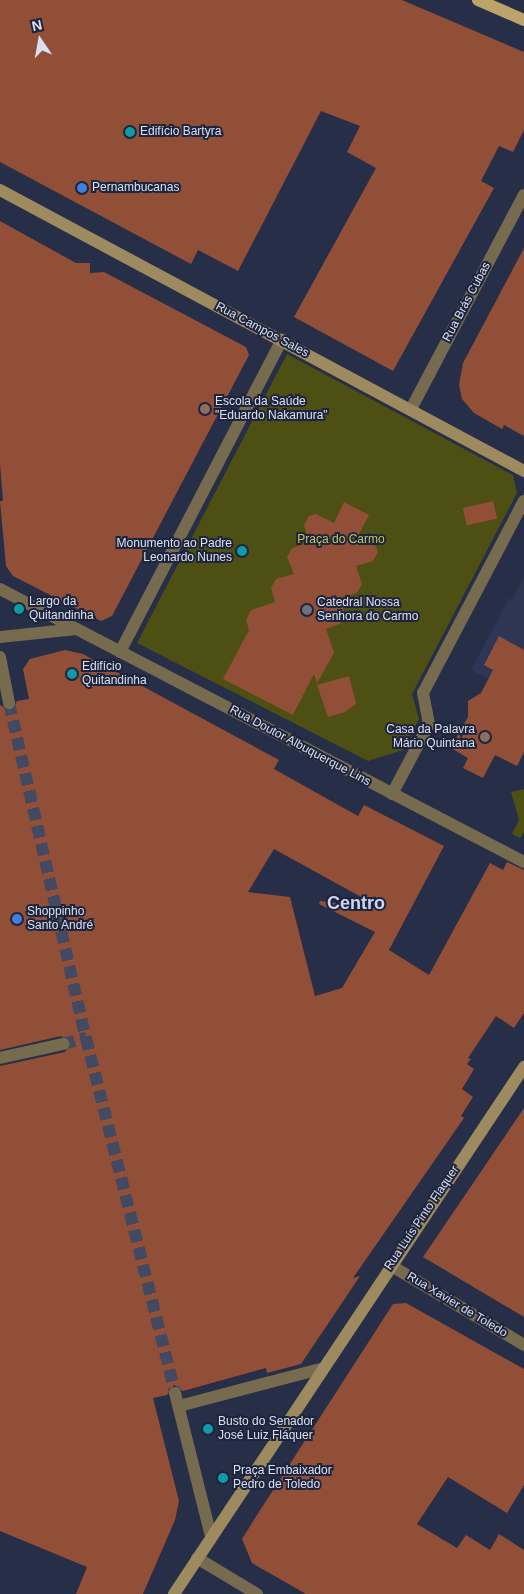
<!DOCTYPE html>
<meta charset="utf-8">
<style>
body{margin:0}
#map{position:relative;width:524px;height:1594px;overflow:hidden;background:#272e47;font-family:Helvetica,sans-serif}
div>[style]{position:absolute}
.built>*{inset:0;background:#2e3655}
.green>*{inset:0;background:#4d5012}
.building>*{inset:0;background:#914f37;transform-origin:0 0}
.street-tunnel>*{height:12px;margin-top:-6px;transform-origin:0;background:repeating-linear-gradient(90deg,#424960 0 12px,transparent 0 18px)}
.street>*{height:12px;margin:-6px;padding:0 6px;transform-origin:6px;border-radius:6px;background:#766a4f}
.secondary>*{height:12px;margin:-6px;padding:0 6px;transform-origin:6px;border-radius:6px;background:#9d8a5e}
.primary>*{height:12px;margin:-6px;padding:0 6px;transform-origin:6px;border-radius:6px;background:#bba369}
.dots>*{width:14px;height:14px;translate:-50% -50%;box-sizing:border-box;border:2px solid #1d243c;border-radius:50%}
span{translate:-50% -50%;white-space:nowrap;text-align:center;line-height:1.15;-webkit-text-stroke:4px #1d243c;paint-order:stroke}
.poi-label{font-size:12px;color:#dae0f0}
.left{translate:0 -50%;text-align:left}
.right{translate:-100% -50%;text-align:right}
.street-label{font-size:12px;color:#dae0f0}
.park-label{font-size:12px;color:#c0c661}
.district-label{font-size:18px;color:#cbd6f6;font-weight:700}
.north{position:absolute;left:15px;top:15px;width:50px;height:50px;-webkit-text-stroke:4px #1d243c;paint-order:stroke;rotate:348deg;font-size:14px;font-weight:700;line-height:20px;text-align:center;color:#dae0f0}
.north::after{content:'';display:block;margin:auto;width:18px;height:22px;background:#dae0f0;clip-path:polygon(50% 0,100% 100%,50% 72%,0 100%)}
</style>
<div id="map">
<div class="built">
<i style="clip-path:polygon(524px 577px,524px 697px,471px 670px,509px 598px,512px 600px)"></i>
</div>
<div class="green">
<i style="clip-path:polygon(287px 354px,513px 475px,517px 493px,412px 694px,419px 719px,403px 750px,368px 761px,137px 643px)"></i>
<i style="clip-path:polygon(524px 789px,524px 832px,520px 838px,512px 834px,519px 820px,511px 792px)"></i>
</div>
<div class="building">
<i style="clip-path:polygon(0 0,402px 0,524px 52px,524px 130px,513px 152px,499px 146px,481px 181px,494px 188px,393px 371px,294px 317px,376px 168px,347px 152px,360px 126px,321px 111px,238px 271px,198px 250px,191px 264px,0 162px)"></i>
<i style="clip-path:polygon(0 221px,76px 263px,90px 263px,90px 273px,104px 272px,246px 347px,249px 355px,112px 616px,101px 621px,13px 576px,6px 566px,0 501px,3px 501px,0 464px)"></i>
<i style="clip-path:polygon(524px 248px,524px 436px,504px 425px,502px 429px,474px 413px,462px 399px,459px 385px,463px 363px)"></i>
<i style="left:493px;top:501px;width:18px;height:31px;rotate:77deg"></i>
<i style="clip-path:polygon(344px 502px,369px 515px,358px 536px,375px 545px,378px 552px,373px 561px,356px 566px,362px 584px,357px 593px,340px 598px,345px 615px,340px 624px,326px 629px,334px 653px,317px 683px,314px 674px,293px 715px,223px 679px,249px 630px,246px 620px,251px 610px,275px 602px,271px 588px,276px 579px,294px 574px,287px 557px,292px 548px,309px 542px,304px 525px,309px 516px,316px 514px,334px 523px)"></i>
<i style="clip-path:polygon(499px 636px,524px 650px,524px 752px,517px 766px,495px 755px,483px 778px,463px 768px,468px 758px,451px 748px,468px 717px,468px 701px,481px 693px,493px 670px,484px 665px)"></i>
<i style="clip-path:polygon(evenodd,65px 650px,83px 654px,279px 760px,274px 769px,358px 816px,364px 805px,444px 846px,389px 950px,429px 975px,490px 863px,503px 870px,507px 862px,524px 870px,524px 1013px,514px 1028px,496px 1016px,468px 1058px,471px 1059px,467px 1064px,474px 1069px,462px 1089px,473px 1097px,461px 1116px,464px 1118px,353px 1278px,360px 1276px,301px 1364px,267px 1373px,266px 1368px,183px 1391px,174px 1385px,167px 1395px,153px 1398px,179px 1501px,175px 1520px,143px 1594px,76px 1594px,87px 1567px,0 1531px,0 1066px,65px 1052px,71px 1043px,61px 1036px,0 1050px,0 705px,11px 711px,17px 701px,29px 699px,23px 669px,30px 659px,65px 650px,274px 849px,383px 909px,320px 901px,319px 904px,375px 932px,342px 988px,315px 996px,290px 897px,248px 892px,274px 849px)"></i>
<i style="clip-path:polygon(349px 676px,356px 704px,345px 712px,328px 717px,317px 685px)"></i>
<i style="clip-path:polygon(524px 1108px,524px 1317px,423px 1257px)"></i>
<i style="clip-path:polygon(406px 1303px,524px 1369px,524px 1485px,507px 1513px,448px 1477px,417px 1524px,457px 1548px,466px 1535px,490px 1550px,499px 1534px,524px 1550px,524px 1594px,306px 1594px,252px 1563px,242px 1539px,257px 1515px,393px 1304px)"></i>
</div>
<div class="street-tunnel">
<i style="left:9px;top:703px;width:344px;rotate:77.1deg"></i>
<i style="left:86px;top:1038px;width:366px;rotate:75.9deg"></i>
<i style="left:63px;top:1044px;width:24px;rotate:-15deg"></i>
</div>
<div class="street">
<i style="left:411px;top:409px;width:242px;rotate:-62.2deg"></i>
<i style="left:0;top:589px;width:591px;rotate:27.52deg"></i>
<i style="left:0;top:637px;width:77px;rotate:-5.9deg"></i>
<i style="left:120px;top:652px;width:352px;rotate:-62.6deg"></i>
<i style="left:0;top:657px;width:47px;rotate:78.9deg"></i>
<i style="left:392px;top:794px;width:79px;rotate:-62.1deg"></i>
<i style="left:429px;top:724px;width:32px;rotate:-101deg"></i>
<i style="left:423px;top:693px;width:217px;rotate:-62.3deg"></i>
<i style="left:0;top:1058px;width:65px;rotate:-12.5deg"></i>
<i style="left:390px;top:1265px;width:156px;rotate:30.8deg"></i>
<i style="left:175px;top:1393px;width:147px;rotate:75.9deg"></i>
<i style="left:179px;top:1406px;width:146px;rotate:-14.7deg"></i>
<i style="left:197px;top:1558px;width:70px;rotate:31deg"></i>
</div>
<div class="secondary">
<i style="left:0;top:190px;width:595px;rotate:28.2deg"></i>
<i style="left:174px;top:1594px;width:633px;rotate:-56.41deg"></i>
</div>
<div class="primary">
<i style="left:478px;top:0;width:50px;rotate:23.5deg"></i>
</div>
<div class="dots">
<i style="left:130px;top:132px;background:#0f9aa8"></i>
<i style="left:82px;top:188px;background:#3f7fe0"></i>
<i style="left:205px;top:409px;background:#8d6e63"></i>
<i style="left:242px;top:551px;background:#0f9aa8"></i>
<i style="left:19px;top:609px;background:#0f9aa8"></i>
<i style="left:307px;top:610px;background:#6b7280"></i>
<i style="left:72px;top:674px;background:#0f9aa8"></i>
<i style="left:485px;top:737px;background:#8d6e63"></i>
<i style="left:17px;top:919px;background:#3f7fe0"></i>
<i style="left:208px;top:1429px;background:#0f9aa8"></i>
<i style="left:223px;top:1478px;background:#0f9aa8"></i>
</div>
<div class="poi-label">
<span class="left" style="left:140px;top:132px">Edifício Bartyra</span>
<span class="left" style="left:92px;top:188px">Pernambucanas</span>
<span class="left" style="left:215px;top:409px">Escola da Saúde<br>"Eduardo Nakamura"</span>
<span class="right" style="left:232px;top:551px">Monumento ao Padre<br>Leonardo Nunes</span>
<span class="left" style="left:29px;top:609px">Largo da<br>Quitandinha</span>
<span class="left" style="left:317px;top:610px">Catedral Nossa<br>Senhora do Carmo</span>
<span class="left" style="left:82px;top:674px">Edifício<br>Quitandinha</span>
<span class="right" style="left:475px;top:737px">Casa da Palavra<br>Mário Quintana</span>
<span class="left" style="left:27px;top:919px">Shoppinho<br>Santo André</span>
<span class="left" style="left:218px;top:1429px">Busto do Senador<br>José Luiz Fláquer</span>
<span class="left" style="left:233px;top:1478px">Praça Embaixador<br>Pedro de Toledo</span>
</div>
<div class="street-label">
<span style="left:467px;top:302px;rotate:-62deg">Rua Brás Cubas</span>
<span style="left:262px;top:330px;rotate:28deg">Rua Campos Sales</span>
<span style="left:300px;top:746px;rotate:28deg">Rua Doutor Albuquerque Lins</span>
<span style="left:422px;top:1218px;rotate:-56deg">Rua Luís Pinto Flaquer</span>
<span style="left:457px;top:1305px;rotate:31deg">Rua Xavier de Toledo</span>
</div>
<div class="park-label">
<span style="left:341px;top:540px">Praça do Carmo</span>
</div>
<div class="district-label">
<span style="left:356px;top:903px">Centro</span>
</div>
<div class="north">N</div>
</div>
